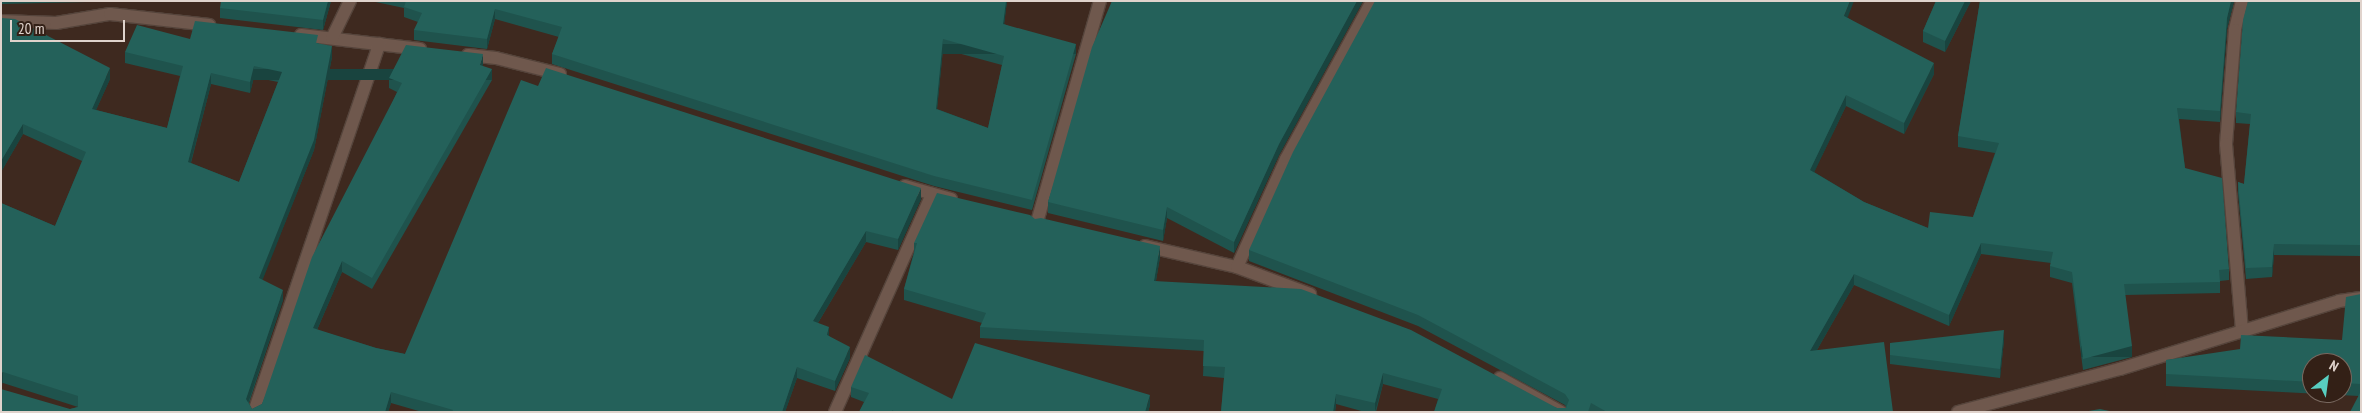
<!DOCTYPE html>
<style>
body{margin:0}
#map{position:relative;width:2362px;height:413px;overflow:hidden;background:#3e291f;font-family:"PT Sans Narrow",sans-serif}
div>[style]{position:absolute}
.roads{filter:drop-shadow(1px 0 #55443b) drop-shadow(-1px 0 #55443b) drop-shadow(0 1px #55443b) drop-shadow(0 -1px #55443b)}
.street>*{height:12px;margin:-6px;padding:0 6px;transform-origin:6px;border-radius:6px;background:#6f584d}
.wall>*{inset:0;background:#1f534d}
.shaded-wall>*{inset:0;background:#19443f;transform-origin:0 0}
.building>*{inset:0;background:#24615a}
span{translate:-50% -50%;white-space:nowrap;text-align:center;line-height:1.15;-webkit-text-stroke:4px #332016;paint-order:stroke}
.frame{position:absolute;inset:0;border:2px solid #e0d3cc;pointer-events:none}
.north{position:absolute;left:2302px;top:353px;width:50px;height:50px;box-sizing:border-box;background:#332016;border:1px solid #78685f;border-radius:50%;rotate:30deg;font-size:14px;font-weight:700;line-height:20px;text-align:center;color:#e0d3cc}
.north::after{content:'';display:block;margin:auto;width:18px;height:22px;background:#58cec1;clip-path:polygon(50% 0,100% 100%,50% 72%,0 100%)}
.scale{position:absolute;left:10px;top:20px;width:115px;height:22px;box-sizing:border-box;border:2px solid #e0d3cc;border-top:0;padding-left:6px;font-size:15px;line-height:18px;white-space:nowrap;color:#e0d3cc;-webkit-text-stroke:4px #332016;paint-order:stroke}
</style>
<div id="map">
<div class="roads">
<div class="street">
<i style="left:2242px;top:1px;width:30px;rotate:104deg"></i>
<i style="left:2235px;top:30px;width:114px;rotate:94.5deg"></i>
<i style="left:2226px;top:144px;width:188px;rotate:85.1deg"></i>
<i style="left:1px;top:21px;width:55px;rotate:2.1deg"></i>
<i style="left:56px;top:23px;width:55px;rotate:-9.5deg"></i>
<i style="left:110px;top:14px;width:100px;rotate:6.3deg"></i>
<i style="left:301px;top:35px;width:120px;rotate:6.7deg"></i>
<i style="left:332px;top:38px;width:41px;rotate:-64.1deg"></i>
<i style="left:468px;top:55px;width:28px;rotate:6deg"></i>
<i style="left:496px;top:58px;width:66px;rotate:14deg"></i>
<i style="left:905px;top:186px;width:48px;rotate:15.8deg"></i>
<i style="left:1037px;top:222px;width:230px;rotate:-74.1deg"></i>
<i style="left:1145px;top:246px;width:94px;rotate:12.9deg"></i>
<i style="left:1237px;top:267px;width:78px;rotate:20.3deg"></i>
<i style="left:1237px;top:267px;width:119px;rotate:-65.6deg"></i>
<i style="left:1286px;top:159px;width:180px;rotate:-61.4deg"></i>
<i style="left:1500px;top:378px;width:70px;rotate:29.1deg"></i>
<i style="left:254px;top:412px;width:389px;rotate:-71.2deg"></i>
<i style="left:835px;top:412px;width:239px;rotate:-66deg"></i>
<i style="left:1958px;top:412px;width:168px;rotate:-14.9deg"></i>
<i style="left:2120px;top:369px;width:229px;rotate:-17.2deg"></i>
<i style="left:2339px;top:301px;width:22px;rotate:-8deg"></i>
</div>
</div>
<div class="wall">
<i style="clip-path:polygon(1px 1px,87px 1px,87px 2px,1px 4px)"></i>
<i style="clip-path:polygon(331px 1px,323px 30px,220px 18px,220px 8px)"></i>
<i style="clip-path:polygon(evenodd,371px 1px,1007px 1px,1004px 24px,1076px 54px,1032px 210px,934px 186px,552px 64px,552px 54px,559px 37px,495px 19px,487px 49px,414px 40px,414px 30px,418px 22px,404px 17px,404px 8px,371px 1px,943px 49px,1002px 65px,988px 128px,937px 109px,943px 49px)"></i>
<i style="clip-path:polygon(1112px 1px,1363px 1px,1279px 155px,1234px 253px,1167px 218px,1163px 241px,1048px 213px,1048px 202px)"></i>
<i style="clip-path:polygon(1936px 1px,1971px 1px,1945px 52px,1923px 42px,1923px 31px)"></i>
<i style="clip-path:polygon(1980px 1px,2234px 1px,2227px 29px,2220px 122px,2179px 119px,2185px 168px,2229px 269px,2229px 280px,2220px 281px,2220px 293px,2125px 295px,2132px 357px,2083px 370px,2072px 283px,2050px 277px,2050px 266px,2051px 263px,1981px 254px,1949px 326px,1854px 285px,1817px 350px,1893px 412px,1434px 412px,1438px 399px,1383px 384px,1376px 412px,1365px 412px,1336px 404px,1335px 412px,1221px 412px,1224px 378px,1203px 376px,1204px 351px,980px 338px,980px 327px,982px 323px,904px 300px,904px 289px,914px 252px,914px 243px,1035px 219px,1160px 257px,1156px 281px,1557px 408px,1566px 408px,1566px 407px,1565px 405px,1418px 326px,1249px 261px,1249px 250px,1848px 18px,1934px 74px,1904px 134px,1846px 106px,1814px 172px,1864px 202px,1928px 228px,1973px 217px,1995px 153px,1958px 147px,1958px 136px)"></i>
<i style="clip-path:polygon(2361px 1px,2361px 256px,2274px 255px,2272px 277px,2246px 279px,2238px 193px,2238px 182px,2244px 184px,2250px 124px,2236px 123px,2236px 112px)"></i>
<i style="clip-path:polygon(evenodd,1px 18px,110px 79px,96px 110px,167px 128px,180px 76px,125px 63px,125px 52px,190px 39px,318px 43px,332px 57px,314px 150px,262px 280px,283px 300px,249px 403px,252px 409px,262px 404px,397px 92px,389px 88px,389px 78px,482px 66px,492px 80px,372px 289px,342px 272px,317px 330px,376px 348px,405px 354px,538px 86px,921px 199px,898px 250px,866px 242px,818px 323px,829px 336px,850px 358px,835px 391px,797px 378px,785px 412px,422px 412px,391px 403px,388px 412px,1px 412px,70px 409px,78px 407px,3px 383px,1px 203px,55px 226px,82px 161px,23px 134px,1px 172px,1px 18px,254px 77px,278px 82px,239px 182px,191px 163px,211px 84px,250px 93px,254px 77px)"></i>
<i style="clip-path:polygon(evenodd,2361px 294px,2361px 412px,2359px 396px,2166px 386px,2166px 360px,2342px 340px,2361px 294px,2312px 363px,2342px 363px,2342px 393px,2312px 393px,2312px 363px)"></i>
<i style="clip-path:polygon(2004px 340px,2000px 378px,1890px 364px,1890px 343px)"></i>
<i style="clip-path:polygon(851px 387px,952px 399px,1150px 405px,1148px 412px,859px 412px,864px 402px,851px 397px)"></i>
</div>
<div class="shaded-wall">
<i style="clip-path:polygon(328px 1px,331px 1px,323px 30px,323px 20px)"></i>
<i style="clip-path:polygon(1006px 1px,1007px 1px,1003px 34px,1003px 24px)"></i>
<i style="clip-path:polygon(1357px 1px,1363px 1px,1279px 155px,1234px 253px,1234px 242px,1279px 144px)"></i>
<i style="clip-path:polygon(1850px 1px,1854px 1px,1844px 27px,1844px 16px)"></i>
<i style="clip-path:polygon(1965px 1px,1971px 1px,1945px 52px,1945px 41px)"></i>
<i style="clip-path:polygon(2231px 1px,2234px 1px,2227px 29px,2220px 122px,2220px 111px,2227px 18px)"></i>
<i style="clip-path:polygon(495px 9px,495px 19px,487px 49px,487px 39px)"></i>
<i style="clip-path:polygon(943px 39px,943px 49px,936px 119px,936px 109px)"></i>
<i style="left:1076px;top:44px;width:10px;height:162px;rotate:90deg"></i>
<i style="clip-path:polygon(332px 46px,332px 57px,314px 150px,259px 289px,259px 278px)"></i>
<i style="clip-path:polygon(483px 54px,483px 65px,480px 75px,480px 65px)"></i>
<i style="clip-path:polygon(1934px 63px,1934px 74px,1904px 134px,1904px 123px)"></i>
<i style="clip-path:polygon(254px 66px,254px 77px,250px 93px,250px 82px)"></i>
<i style="clip-path:polygon(110px 68px,110px 79px,92px 119px,92px 109px)"></i>
<i style="left:492px;top:69px;width:11px;height:241px;rotate:90deg"></i>
<i style="clip-path:polygon(211px 73px,211px 84px,188px 173px,188px 162px)"></i>
<i style="clip-path:polygon(1846px 95px,1846px 106px,1810px 181px,1810px 170px)"></i>
<i style="clip-path:polygon(23px 124px,23px 134px,1px 172px,1px 161px)"></i>
<i style="clip-path:polygon(921px 188px,921px 199px,898px 250px,898px 239px)"></i>
<i style="clip-path:polygon(1167px 207px,1167px 218px,1163px 241px,1163px 230px)"></i>
<i style="clip-path:polygon(866px 231px,866px 242px,813px 331px,813px 321px)"></i>
<i style="clip-path:polygon(1981px 243px,1981px 254px,1949px 326px,1949px 315px)"></i>
<i style="clip-path:polygon(2274px 244px,2274px 255px,2272px 277px,2272px 267px)"></i>
<i style="clip-path:polygon(1160px 246px,1160px 257px,1154px 292px,1154px 281px)"></i>
<i style="clip-path:polygon(342px 261px,342px 272px,313px 339px,313px 328px)"></i>
<i style="clip-path:polygon(1854px 274px,1854px 285px,1810px 362px,1810px 351px)"></i>
<i style="clip-path:polygon(283px 290px,283px 300px,246px 409px,246px 399px)"></i>
<i style="clip-path:polygon(829px 327px,829px 337px,827px 335px)"></i>
<i style="clip-path:polygon(2004px 330px,2004px 340px,2000px 378px,2000px 369px)"></i>
<i style="left:2132px;top:346px;width:11px;height:51px;rotate:90deg"></i>
<i style="clip-path:polygon(850px 347px,850px 358px,835px 391px,835px 381px)"></i>
<i style="clip-path:polygon(797px 367px,797px 378px,785px 412px,782px 412px)"></i>
<i style="clip-path:polygon(3px 372px,3px 383px,1px 384px,1px 374px)"></i>
<i style="clip-path:polygon(1383px 373px,1383px 384px,1375px 412px,1375px 403px)"></i>
<i style="clip-path:polygon(391px 392px,391px 403px,388px 412px,385px 412px)"></i>
<i style="clip-path:polygon(1336px 394px,1336px 404px,1335px 412px,1333px 412px)"></i>
<i style="clip-path:polygon(1150px 395px,1150px 405px,1148px 412px,1145px 412px)"></i>
</div>
<div class="building">
<i style="clip-path:polygon(221px 1px,328px 1px,323px 20px,220px 8px)"></i>
<i style="clip-path:polygon(evenodd,406px 1px,1006px 1px,1003px 24px,1076px 44px,1032px 200px,934px 176px,552px 54px,562px 27px,495px 9px,487px 39px,414px 30px,422px 13px,404px 7px,406px 1px,943px 39px,1004px 56px,988px 128px,936px 109px,943px 39px)"></i>
<i style="clip-path:polygon(1112px 1px,1357px 1px,1279px 144px,1234px 242px,1167px 207px,1163px 230px,1048px 202px,1092px 47px)"></i>
<i style="clip-path:polygon(1375px 1px,1850px 1px,1844px 16px,1934px 63px,1904px 123px,1846px 95px,1810px 170px,1864px 202px,1928px 228px,1930px 212px,1973px 217px,1999px 143px,1958px 136px,1980px 1px,2231px 1px,2227px 18px,2220px 111px,2177px 108px,2185px 168px,2222px 178px,2229px 269px,2219px 270px,2220px 282px,2124px 284px,2132px 346px,2083px 359px,2072px 272px,2050px 266px,2053px 252px,1981px 243px,1949px 315px,1854px 274px,1810px 351px,1884px 342px,1893px 412px,1607px 412px,1591px 403px,1588px 412px,1434px 412px,1442px 389px,1383px 373px,1375px 403px,1336px 394px,1333px 412px,1268px 412px,1261px 411px,1261px 412px,1221px 412px,1225px 367px,1203px 366px,1204px 340px,980px 327px,986px 313px,904px 289px,917px 243px,914px 243px,937px 193px,1030px 215px,1035px 219px,1041px 218px,1160px 246px,1154px 281px,1301px 289px,1411px 330px,1557px 408px,1566px 408px,1569px 400px,1565px 394px,1418px 315px,1249px 250px,1293px 152px)"></i>
<i style="clip-path:polygon(1936px 1px,1965px 1px,1945px 41px,1923px 31px)"></i>
<i style="clip-path:polygon(2248px 1px,2361px 1px,2361px 245px,2274px 244px,2272px 267px,2246px 268px,2238px 182px,2244px 184px,2251px 114px,2236px 112px,2243px 20px)"></i>
<i style="clip-path:polygon(evenodd,1px 18px,15px 19px,110px 68px,92px 109px,167px 128px,183px 66px,125px 52px,137px 25px,190px 39px,195px 21px,318px 35px,316px 43px,332px 46px,314px 140px,259px 278px,283px 290px,246px 399px,252px 409px,262px 404px,312px 257px,402px 83px,389px 78px,406px 45px,483px 54px,480px 65px,492px 69px,372px 278px,342px 261px,313px 328px,376px 348px,405px 354px,521px 80px,538px 86px,546px 68px,921px 188px,898px 239px,866px 231px,813px 321px,829px 327px,827px 335px,850px 347px,835px 381px,797px 367px,782px 412px,452px 412px,453px 410px,391px 392px,385px 412px,1px 412px,1px 389px,70px 409px,78px 407px,78px 396px,3px 372px,1px 374px,1px 203px,55px 226px,86px 152px,23px 124px,1px 161px,1px 18px,254px 66px,282px 72px,239px 182px,188px 162px,211px 73px,250px 82px,254px 66px)"></i>
<i style="clip-path:polygon(2361px 294px,2361px 384px,2342px 383px,2342px 363px,2312px 363px,2312px 382px,2166px 374px,2166px 360px,2240px 349px,2241px 335px,2342px 340px,2346px 297px)"></i>
<i style="clip-path:polygon(2004px 330px,2000px 369px,1890px 355px,1890px 343px)"></i>
<i style="clip-path:polygon(975px 343px,1150px 395px,1145px 412px,895px 412px,892px 410px,892px 412px,859px 412px,869px 393px,851px 387px,865px 355px,952px 399px)"></i>
<i style="clip-path:polygon(2361px 391px,2361px 412px,2350px 412px)"></i>
<i style="clip-path:polygon(2100px 409px,2114px 412px,2083px 412px)"></i>
</div>
<div class="frame"></div>
<div class="north">N</div>
<div class="scale">20 m</div>
</div>
